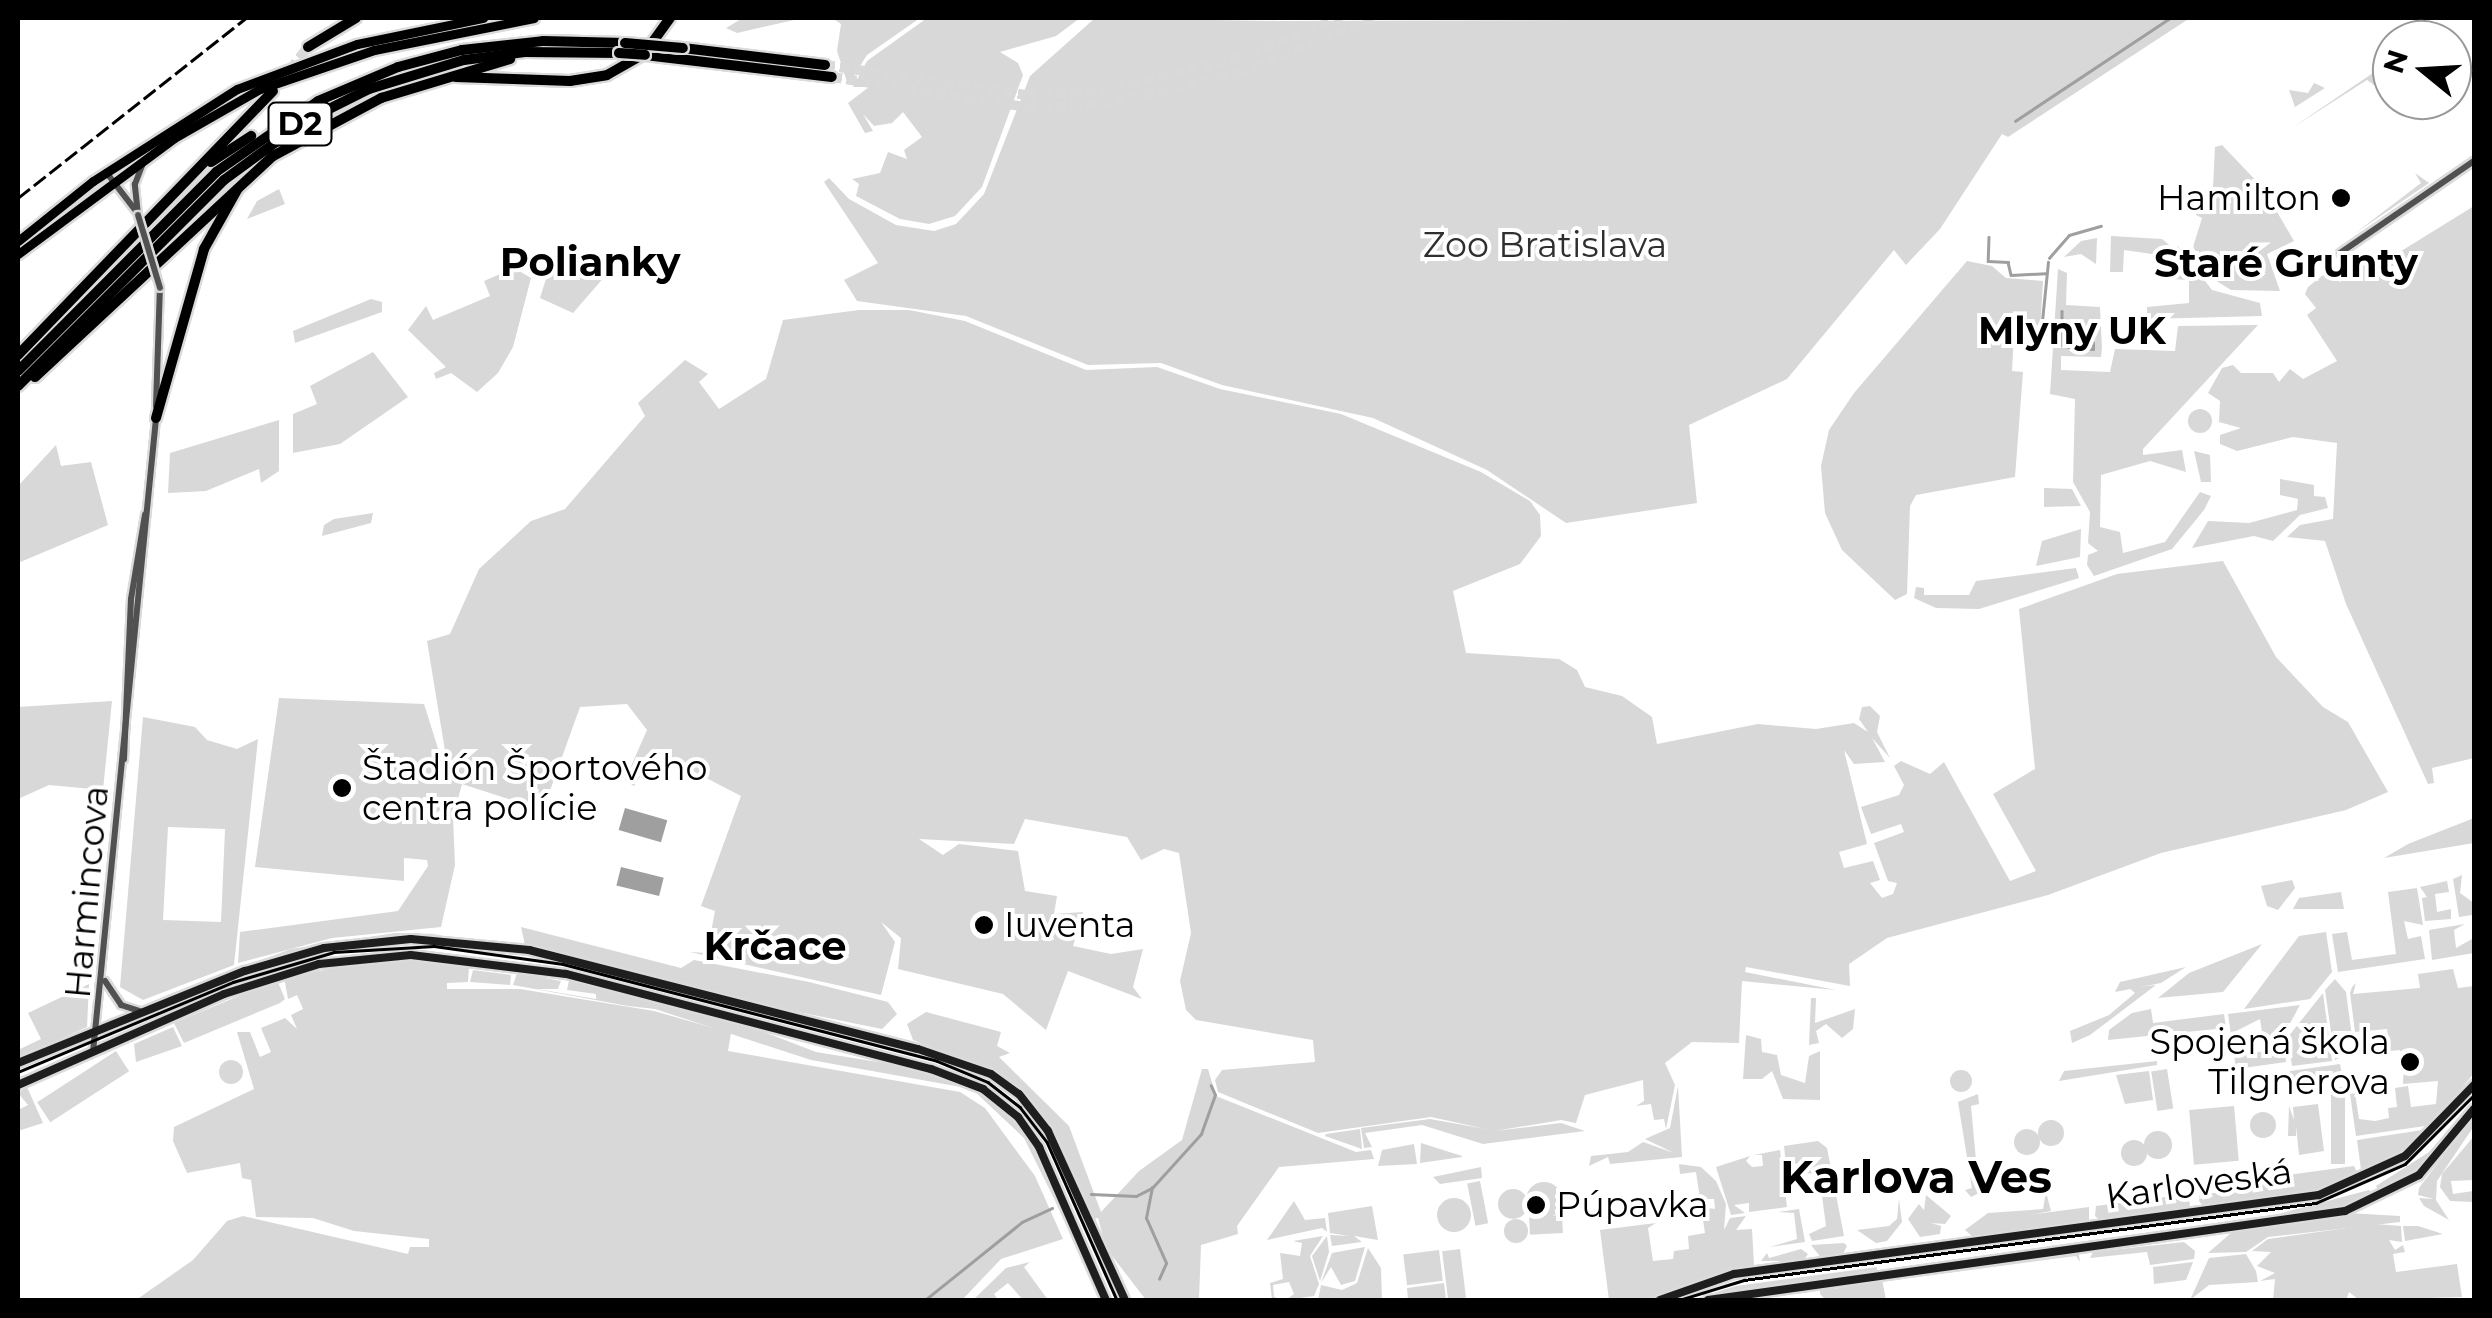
<!DOCTYPE html>
<meta charset="utf-8">
<style>
body{margin:0}
#map{position:relative;width:2492px;height:1318px;overflow:hidden;background:#fff;font-family:Montserrat,sans-serif}
div>[style]{position:absolute}
.green>*{inset:0;background:#d8d8d8;transform-origin:0 0}
.round{border-radius:50%}
.water>*{inset:0;background:#9f9f9f;transform-origin:0 0}
.stream>*{height:2.5px;margin:-1.25px;padding:0 1.25px;transform-origin:1.25px;border-radius:1.25px;background:#9f9f9f}
.motorway-tunnel>*{height:10px;margin-top:-5px;transform-origin:0;background:repeating-linear-gradient(90deg,#d9d9d9 0 10px,transparent 0 15px)}
.roads{filter:drop-shadow(2px 0 #dbdbdb) drop-shadow(-2px 0 #dbdbdb) drop-shadow(0 2px #dbdbdb) drop-shadow(0 -2px #dbdbdb)}
.tertiary>*{height:6px;margin:-3px;padding:0 3px;transform-origin:3px;border-radius:3px;background:#515151}
.secondary>*{height:8px;margin:-4px;padding:0 4px;transform-origin:4px;border-radius:4px;background:#1e1e1e}
.primary>*{height:9px;margin:-4.5px;padding:0 4.5px;transform-origin:4.5px;border-radius:4.5px;background:#000}
.motorway>*{height:10px;margin:-5px;padding:0 5px;transform-origin:5px;border-radius:5px;background:#000}
.tram>*{height:2.5px;margin:-1.25px;padding:0 1.25px;transform-origin:1.25px;border-radius:1.25px;background:#000}
.rail>*{height:2.5px;margin-top:-1.25px;transform-origin:0;background:repeating-linear-gradient(90deg,#000 0 15px,transparent 0 20px)}
.bridges{filter:drop-shadow(2px 0 #dbdbdb) drop-shadow(-2px 0 #dbdbdb) drop-shadow(0 2px #dbdbdb) drop-shadow(0 -2px #dbdbdb)}
.tertiary-bridge>*{height:6px;margin:-3px;padding:0 3px;transform-origin:3px;border-radius:3px;background:#515151}
.motorway-bridge>*{height:10px;margin:-5px;padding:0 5px;transform-origin:5px;border-radius:5px;background:#000}
.dots>*{width:28px;height:28px;translate:-50% -50%;box-sizing:border-box;border:5px solid #fff;border-radius:50%}
span{translate:-50% -50%;white-space:nowrap;text-align:center;line-height:1.15;-webkit-text-stroke:8px #fff;paint-order:stroke}
.shield-label span{padding:2px 8px;background:#fff;border:2px solid;border-radius:8px;-webkit-text-stroke-width:0}
.shield-label{font-size:32px;color:#000;font-weight:700}
.poi-label{font-size:35px;color:#000}
.right{translate:-100% -50%;text-align:right}
.left{translate:0 -50%;text-align:left}
.park-label{font-size:35px;color:#2f2f2f}
.street-label{font-size:35px;color:#000}
.neighbourhood-label{font-size:38px;color:#000;font-weight:700}
.quarter-label{font-size:40px;color:#000;font-weight:700}
.district-label{font-size:45px;color:#000;font-weight:700}
.frame{position:absolute;inset:0;border:20px solid #000;pointer-events:none}
.north{position:absolute;left:2372px;top:20px;width:100px;height:100px;box-sizing:border-box;background:#fff;border:2px solid #999;border-radius:50%;rotate:288deg;font-size:28px;font-weight:700;line-height:40px;text-align:center;color:#000}
.north::after{content:'';display:block;margin:auto;width:35px;height:45px;background:#000;clip-path:polygon(50% 0,100% 100%,50% 72%,0 100%)}
</style>
<div id="map">
<div class="green">
<i style="clip-path:polygon(743px 18px,803px 18px,737px 33px,726px 28px)"></i>
<i style="clip-path:polygon(832px 18px,920px 18px,867px 55px,848px 85px,837px 51px,841px 24px)"></i>
<i style="clip-path:polygon(927px 18px,1080px 18px,1056px 36px,1000px 52px,1018px 63px,1023px 75px,982px 187px,955px 216px,929px 224px,900px 219px,856px 196px,859px 184px,852px 179px,880px 173px,888px 152px,907px 159px,904px 150px,922px 137px,903px 112px,892px 123px,874px 126px,863px 114px,873px 131px,865px 133px,848px 103px,869px 87px,853px 87px,867px 61px)"></i>
<i style="clip-path:polygon(1095px 18px,1279px 21px,2190px 18px,2008px 137px,2002px 134px,1940px 229px,1906px 265px,1894px 250px,1787px 379px,1689px 425px,1697px 503px,1566px 523px,1487px 470px,1373px 418px,1222px 385px,1161px 363px,1088px 365px,966px 316px,857px 301px,844px 280px,878px 263px,824px 182px,829px 178px,849px 199px,896px 225px,934px 231px,956px 224px,984px 194px,1030px 76px)"></i>
<i style="clip-path:polygon(2392px 60px,2392px 85px,2382px 91px,2367px 80px,2292px 128px)"></i>
<i style="clip-path:polygon(2314px 83px,2325px 88px,2295px 107px,2289px 90px,2308px 93px)"></i>
<i style="clip-path:polygon(2222px 145px,2263px 188px,2294px 241px,2267px 254px,2280px 291px,2231px 290px,2215px 280px,2193px 247px,2202px 218px,2196px 215px,2197px 195px,2213px 188px,2215px 147px)"></i>
<i style="clip-path:polygon(2415px 173px,2429px 183px,2354px 234px,2421px 183px)"></i>
<i style="clip-path:polygon(279px 189px,285px 204px,247px 219px,257px 201px)"></i>
<i style="clip-path:polygon(2474px 206px,2474px 758px,2432px 768px,2434px 783px,2428px 784px,2346px 604px,2325px 541px,2287px 537px,2300px 525px,2333px 519px,2337px 443px,2293px 437px,2237px 451px,2220px 444px,2220px 435px,2241px 428px,2219px 422px,2220px 401px,2208px 393px,2222px 368px,2233px 365px,2241px 373px,2273px 373px,2279px 382px,2290px 369px,2303px 379px,2337px 361px,2307px 315px,2316px 308px,2305px 294px,2308px 287px,2328px 271px,2340px 282px,2367px 263px,2377px 266px)"></i>
<i style="clip-path:polygon(2111px 236px,2162px 239px,2173px 248px,2166px 256px,2124px 250px,2123px 272px,2110px 272px)"></i>
<i style="clip-path:polygon(2097px 238px,2096px 264px,2081px 254px,2064px 257px,2081px 241px)"></i>
<i style="clip-path:polygon(2178px 246px,2212px 290px,2260px 303px,2262px 316px,2147px 319px,2147px 307px,2189px 303px,2189px 280px,2154px 278px)"></i>
<i style="clip-path:polygon(586px 261px,613px 267px,573px 313px,540px 298px,551px 263px)"></i>
<i style="clip-path:polygon(1967px 261px,1992px 266px,2006px 278px,2043px 281px,2040px 331px,2014px 334px,2012px 371px,2023px 372px,2015px 477px,1916px 495px,1910px 506px,1907px 594px,1895px 600px,1842px 550px,1825px 513px,1821px 466px,1829px 430px,1854px 393px)"></i>
<i style="clip-path:polygon(514px 268px,531px 278px,513px 347px,498px 373px,477px 392px,451px 373px,436px 379px,434px 373px,446px 367px,408px 330px,426px 306px,433px 320px,490px 296px,484px 281px)"></i>
<i style="clip-path:polygon(2058px 269px,2067px 273px,2066px 305px,2100px 307px,2102px 348px,2101px 357px,2061px 356px,2061px 370px,2110px 372px,2115px 349px,2175px 351px,2178px 326px,2258px 325px,2143px 449px,2143px 455px,2182px 450px,2186px 472px,2150px 461px,2101px 475px,2100px 527px,2120px 532px,2123px 553px,2165px 542px,2200px 492px,2211px 496px,2204px 510px,2172px 549px,2094px 576px,2087px 565px,2088px 555px,2098px 551px,2088px 543px,2090px 512px,2073px 482px,2075px 399px,2050px 394px)"></i>
<i style="clip-path:polygon(371px 299px,382px 302px,382px 312px,295px 343px,293px 331px)"></i>
<i style="clip-path:polygon(859px 310px,909px 310px,965px 321px,1086px 370px,1157px 367px,1220px 389px,1341px 414px,1481px 472px,1530px 501px,1540px 515px,1541px 536px,1520px 564px,1453px 591px,1466px 653px,1559px 659px,1577px 670px,1585px 687px,1622px 696px,1652px 717px,1657px 744px,1758px 724px,1816px 729px,1854px 723px,1868px 732px,1859px 719px,1862px 707px,1870px 706px,1880px 716px,1877px 732px,1890px 758px,1872px 738px,1885px 762px,1854px 764px,1844px 750px,1867px 844px,1839px 852px,1844px 868px,1873px 861px,1880px 880px,1870px 883px,1882px 898px,1893px 894px,1897px 883px,1888px 881px,1874px 843px,1904px 832px,1901px 824px,1871px 834px,1861px 807px,1899px 795px,1904px 785px,1894px 766px,1901px 761px,1930px 774px,1944px 762px,2010px 881px,2036px 871px,1993px 794px,2035px 769px,2019px 609px,2117px 574px,2223px 561px,2276px 657px,2323px 707px,2348px 722px,2388px 792px,2346px 810px,2161px 853px,2048px 895px,1887px 938px,1849px 964px,1850px 986px,1746px 967px,1745px 972px,1836px 990px,1742px 981px,1739px 1043px,1692px 1042px,1665px 1063px,1675px 1085px,1666px 1129px,1664px 1119px,1654px 1120px,1651px 1104px,1636px 1106px,1644px 1101px,1643px 1080px,1585px 1095px,1576px 1123px,1561px 1120px,1495px 1131px,1561px 1123px,1585px 1131px,1483px 1144px,1422px 1125px,1365px 1133px,1372px 1147px,1364px 1148px,1361px 1128px,1430px 1119px,1486px 1129px,1431px 1117px,1318px 1133px,1218px 1092px,1215px 1080px,1222px 1070px,1315px 1062px,1313px 1040px,1196px 1020px,1186px 1010px,1180px 981px,1191px 933px,1179px 853px,1164px 849px,1141px 860px,1127px 837px,1025px 819px,1014px 844px,919px 839px,943px 855px,959px 844px,1018px 851px,1025px 891px,1057px 896px,1054px 914px,1083px 912px,1073px 946px,1111px 954px,1143px 949px,1133px 987px,1142px 999px,1068px 971px,1046px 1030px,1003px 994px,898px 969px,901px 938px,881px 922px,895px 942px,881px 995px,690px 952px,707px 953px,715px 911px,701px 906px,741px 796px,656px 752px,634px 786px,625px 780px,647px 730px,627px 704px,580px 707px,543px 810px,462px 784px,453px 817px,455px 865px,441px 927px,332px 938px,238px 963px,240px 932px,398px 911px,428px 866px,427px 860px,404px 858px,404px 881px,255px 867px,279px 698px,424px 704px,441px 758px,446px 757px,427px 641px,450px 634px,479px 569px,531px 521px,565px 509px,645px 416px,638px 403px,685px 360px,708px 374px,699px 382px,719px 409px,766px 379px,783px 320px)"></i>
<i style="clip-path:polygon(373px 352px,408px 397px,340px 444px,293px 453px,293px 414px,317px 404px,310px 386px)"></i>
<i class="round" style="left:2188px;top:409px;width:24px;height:24px"></i>
<i style="clip-path:polygon(279px 420px,279px 471px,261px 483px,259px 469px,206px 491px,168px 493px,170px 453px)"></i>
<i style="clip-path:polygon(56px 445px,61px 466px,91px 462px,108px 525px,18px 563px,18px 486px)"></i>
<i style="clip-path:polygon(2194px 451px,2210px 455px,2211px 482px,2201px 482px)"></i>
<i style="clip-path:polygon(2280px 479px,2314px 485px,2314px 496px,2325px 497px,2328px 508px,2300px 515px,2273px 541px,2254px 536px,2192px 548px,2208px 521px,2249px 523px,2297px 510px,2298px 499px,2280px 495px)"></i>
<i style="clip-path:polygon(2044px 488px,2072px 489px,2081px 506px,2044px 507px)"></i>
<i style="clip-path:polygon(373px 513px,371px 523px,322px 536px,324px 525px,334px 519px)"></i>
<i style="clip-path:polygon(2081px 529px,2080px 557px,2036px 566px,2042px 541px)"></i>
<i style="clip-path:polygon(2076px 568px,2079px 578px,1979px 609px,1936px 608px,1914px 598px,1916px 587px,1924px 588px,1924px 595px,1969px 595px,1976px 581px)"></i>
<i style="clip-path:polygon(112px 701px,103px 790px,49px 785px,18px 799px,18px 707px)"></i>
<i style="clip-path:polygon(evenodd,143px 717px,195px 727px,207px 740px,237px 749px,258px 739px,234px 965px,143px 1000px,120px 987px,143px 717px,168px 827px,225px 829px,221px 922px,163px 920px,168px 827px)"></i>
<i style="clip-path:polygon(2474px 818px,2474px 843px,2384px 858px,2408px 844px)"></i>
<i style="clip-path:polygon(2462px 875px,2460px 893px,2474px 903px,2474px 930px,2472px 915px,2459px 917px,2453px 879px)"></i>
<i style="clip-path:polygon(2292px 880px,2295px 888px,2278px 910px,2267px 906px,2261px 886px)"></i>
<i style="clip-path:polygon(2447px 881px,2449px 892px,2435px 894px,2437px 912px,2451px 909px,2451px 919px,2425px 921px,2422px 898px,2427px 897px,2420px 887px)"></i>
<i style="clip-path:polygon(2417px 888px,2423px 925px,2404px 921px,2408px 939px,2421px 936px,2425px 959px,2338px 972px,2332px 934px,2347px 932px,2352px 960px,2396px 954px,2388px 892px)"></i>
<i style="clip-path:polygon(2341px 892px,2344px 909px,2293px 909px,2299px 898px)"></i>
<i style="clip-path:polygon(2465px 924px,2454px 930px,2456px 948px,2472px 939px,2474px 953px,2432px 960px,2429px 930px)"></i>
<i style="clip-path:polygon(521px 927px,681px 968px,694px 960px,809px 982px,888px 1002px,897px 1014px,882px 1029px,764px 1005px,525px 945px)"></i>
<i style="clip-path:polygon(2326px 932px,2332px 972px,2310px 999px,2244px 1009px,2299px 936px)"></i>
<i style="clip-path:polygon(395px 933px,440px 934px,313px 947px,159px 998px,291px 949px)"></i>
<i style="clip-path:polygon(87px 943px,93px 947px,84px 981px,72px 952px)"></i>
<i style="clip-path:polygon(2262px 944px,2223px 992px,2158px 998px,2189px 973px)"></i>
<i style="clip-path:polygon(394px 958px,469px 966px,468px 982px,447px 983px,447px 989px,520px 989px,654px 1011px,731px 1033px,728px 1051px,960px 1092px,985px 1108px,1035px 1176px,1063px 1239px,1001px 1259px,962px 1300px,136px 1300px,193px 1260px,227px 1221px,243px 1216px,408px 1254px,410px 1247px,429px 1247px,429px 1239px,354px 1231px,313px 1218px,256px 1217px,251px 1180px,242px 1178px,240px 1163px,187px 1173px,173px 1141px,174px 1127px,254px 1089px,237px 1032px,250px 1032px,260px 1057px,271px 1052px,261px 1028px,285px 1018px,297px 1029px,291px 1015px,303px 1009px,297px 995px,288px 999px,284px 977px)"></i>
<i style="clip-path:polygon(2186px 967px,2161px 983px,2115px 992px,2120px 982px)"></i>
<i style="clip-path:polygon(2453px 969px,2458px 988px,2474px 986px,2474px 1073px,2432px 1125px,2356px 1136px,2350px 1094px,2355px 1093px,2359px 1119px,2375px 1121px,2389px 1118px,2388px 1108px,2397px 1107px,2395px 1088px,2408px 1086px,2411px 1107px,2436px 1104px,2438px 1081px,2403px 1084px,2404px 1060px,2400px 1050px,2390px 1051px,2387px 1029px,2355px 1032px,2350px 993px,2352px 987px,2356px 983px,2353px 994px,2420px 988px,2418px 974px)"></i>
<i style="clip-path:polygon(473px 970px,511px 975px,510px 985px,470px 982px)"></i>
<i style="clip-path:polygon(517px 973px,561px 981px,558px 989px,537px 989px,596px 999px,596px 994px,567px 990px,569px 980px,577px 980px,733px 1020px,816px 1052px,915px 1068px,972px 1087px,1016px 1120px,1033px 1143px,1076px 1243px,1024px 1138px,972px 1089px,811px 1060px,655px 1009px,628px 1006px,513px 985px)"></i>
<i style="clip-path:polygon(2335px 979px,2346px 992px,2352px 1037px,2343px 1038px,2345px 1055px,2335px 1060px,2325px 990px)"></i>
<i style="clip-path:polygon(277px 980px,285px 999px,280px 1003px,184px 1043px,174px 1023px)"></i>
<i style="clip-path:polygon(89px 984px,87px 1027px,18px 1058px,18px 1050px,41px 1039px,28px 1013px)"></i>
<i style="clip-path:polygon(2156px 985px,2090px 1035px,2072px 1043px,2070px 1031px,2109px 1015px,2135px 993px,2129px 988px)"></i>
<i style="clip-path:polygon(2323px 993px,2332px 1061px,2292px 1066px,2288px 1037px)"></i>
<i style="clip-path:polygon(1811px 998px,1816px 998px,1815px 1023px,1855px 1009px,1853px 1029px,1842px 1038px,1826px 1024px,1816px 1031px,1819px 1043px,1809px 1045px)"></i>
<i style="clip-path:polygon(evenodd,2300px 1005px,2283px 1036px,2286px 1062px,2236px 1069px,2228px 1014px,2300px 1005px,2260px 1019px,2265px 1051px,2249px 1054px,2248px 1046px,2238px 1046px,2236px 1031px,2260px 1019px)"></i>
<i style="clip-path:polygon(2151px 1009px,2153px 1023px,2224px 1014px,2226px 1028px,2108px 1040px,2109px 1030px,2132px 1013px)"></i>
<i style="clip-path:polygon(926px 1012px,1001px 1032px,997px 1046px,1010px 1053px,999px 1057px,1069px 1126px,1101px 1212px,1139px 1171px,1182px 1140px,1202px 1069px,1208px 1069px,1216px 1096px,1356px 1152px,1371px 1150px,1374px 1159px,1279px 1167px,1237px 1226px,1238px 1234px,1201px 1245px,1199px 1300px,1146px 1300px,1106px 1248px,1098px 1218px,1092px 1219px,1043px 1117px,994px 1072px,913px 1040px,907px 1024px)"></i>
<i style="clip-path:polygon(173px 1027px,182px 1046px,136px 1062px,134px 1044px)"></i>
<i style="clip-path:polygon(1746px 1035px,1761px 1039px,1762px 1052px,1777px 1055px,1781px 1075px,1805px 1083px,1809px 1056px,1820px 1051px,1820px 1100px,1783px 1099px,1772px 1071px,1762px 1079px,1743px 1079px)"></i>
<i style="left:116px;top:1051px;width:24px;height:94px;rotate:57deg"></i>
<i class="round" style="left:219px;top:1060px;width:24px;height:24px"></i>
<i style="clip-path:polygon(2157px 1061px,2157px 1065px,2059px 1081px,2064px 1071px)"></i>
<i style="clip-path:polygon(2340px 1064px,2343px 1080px,2291px 1082px,2290px 1071px)"></i>
<i style="left:2167px;top:1069px;width:40px;height:16px;rotate:81deg"></i>
<i class="round" style="left:1950px;top:1070px;width:22px;height:22px"></i>
<i style="clip-path:polygon(2149px 1071px,2153px 1100px,2125px 1104px,2116px 1075px)"></i>
<i style="clip-path:polygon(1678px 1086px,1682px 1157px,1610px 1164px,1608px 1157px,1589px 1166px,1591px 1156px,1628px 1152px,1643px 1142px,1674px 1153px,1645px 1139px,1670px 1128px)"></i>
<i style="clip-path:polygon(27px 1087px,43px 1123px,18px 1131px,18px 1110px,28px 1105px,18px 1093px)"></i>
<i style="left:2331px;top:1087px;width:14px;height:77px"></i>
<i style="clip-path:polygon(1978px 1094px,1979px 1104px,1971px 1106px,1979px 1193px,1971px 1197px,1965px 1190px,1972px 1188px,1958px 1102px)"></i>
<i style="clip-path:polygon(2474px 1103px,2439px 1149px,2415px 1174px,2381px 1195px,2376px 1186px,2429px 1152px)"></i>
<i style="clip-path:polygon(2318px 1104px,2324px 1151px,2299px 1155px,2296px 1126px,2296px 1136px,2288px 1136px,2289px 1106px,2294px 1120px,2293px 1107px)"></i>
<i style="left:2234px;top:1106px;width:55px;height:45px;rotate:85deg"></i>
<i class="round" style="left:2250px;top:1112px;width:26px;height:26px"></i>
<i style="clip-path:polygon(2474px 1115px,2474px 1126px,2437px 1181px,2436px 1200px,2449px 1220px,2424px 1206px,2419px 1198px,2434px 1199px,2418px 1195px,2419px 1188px)"></i>
<i class="round" style="left:2038px;top:1120px;width:26px;height:26px"></i>
<i style="clip-path:polygon(1360px 1129px,1362px 1149px,1325px 1136px,1326px 1134px)"></i>
<i style="clip-path:polygon(2429px 1129px,2413px 1146px,2362px 1177px,2357px 1140px)"></i>
<i class="round" style="left:2014px;top:1129px;width:26px;height:26px"></i>
<i class="round" style="left:2144px;top:1131px;width:28px;height:28px"></i>
<i style="clip-path:polygon(2474px 1136px,2474px 1180px,2451px 1181px,2453px 1194px,2473px 1191px,2474px 1202px,2450px 1201px,2440px 1187px,2442px 1174px)"></i>
<i class="round" style="left:2121px;top:1140px;width:26px;height:26px"></i>
<i style="clip-path:polygon(1818px 1141px,1827px 1148px,1844px 1236px,1812px 1241px,1809px 1234px,1826px 1226px,1819px 1174px,1802px 1173px,1800px 1163px,1786px 1165px,1784px 1146px)"></i>
<i style="clip-path:polygon(1421px 1143px,1462px 1156px,1462px 1157px,1420px 1163px)"></i>
<i style="clip-path:polygon(1414px 1144px,1417px 1164px,1378px 1166px,1382px 1150px)"></i>
<i style="clip-path:polygon(1780px 1150px,1787px 1207px,1749px 1212px,1749px 1203px,1734px 1205px,1745px 1213px,1731px 1215px,1716px 1167px,1750px 1156px,1746px 1161px,1752px 1167px,1763px 1166px,1762px 1155px,1754px 1155px)"></i>
<i style="clip-path:polygon(1679px 1164px,1701px 1167px,1716px 1181px,1726px 1204px,1724px 1230px,1730px 1218px,1746px 1216px,1736px 1230px,1752px 1229px,1754px 1265px,1652px 1300px,1609px 1300px,1600px 1230px,1656px 1223px,1648px 1228px,1653px 1261px,1673px 1259px,1674px 1251px,1689px 1249px,1688px 1236px,1705px 1233px,1701px 1207px,1715px 1209px,1714px 1199px,1700px 1199px,1696px 1172px,1680px 1174px)"></i>
<i style="clip-path:polygon(2354px 1166px,2360px 1178px,2314px 1193px,2204px 1207px,2199px 1201px,2200px 1193px,2229px 1193px,2244px 1181px)"></i>
<i style="clip-path:polygon(1481px 1167px,1482px 1178px,1440px 1184px,1433px 1177px)"></i>
<i style="left:1480px;top:1181px;width:43px;height:13px;rotate:79deg"></i>
<i class="round" style="left:1526px;top:1182px;width:36px;height:36px"></i>
<i class="round" style="left:1498px;top:1189px;width:30px;height:30px"></i>
<i style="clip-path:polygon(2369px 1190px,2378px 1197px,2337px 1210px,2248px 1222px)"></i>
<i style="clip-path:polygon(2046px 1192px,2051px 1211px,2029px 1215px,2089px 1207px,2089px 1221px,2010px 1234px,1972px 1236px,1965px 1230px,1988px 1213px,2043px 1209px)"></i>
<i style="clip-path:polygon(2188px 1194px,2190px 1205px,2186px 1209px,2102px 1222px,2095px 1216px,2096px 1206px)"></i>
<i style="clip-path:polygon(1926px 1195px,1951px 1216px,1945px 1224px,1931px 1223px,1941px 1226px,1940px 1234px,1920px 1237px,1908px 1219px,1919px 1204px,1924px 1210px)"></i>
<i class="round" style="left:1437px;top:1198px;width:34px;height:34px"></i>
<i style="clip-path:polygon(1899px 1199px,1902px 1222px,1887px 1241px,1876px 1243px,1857px 1230px,1889px 1226px,1897px 1219px)"></i>
<i style="clip-path:polygon(1294px 1201px,1305px 1220px,1325px 1218px,1327px 1232px,1322px 1228px,1267px 1240px)"></i>
<i style="clip-path:polygon(1372px 1206px,1378px 1240px,1354px 1236px,1362px 1242px,1332px 1246px,1330px 1235px,1349px 1236px,1330px 1233px,1328px 1213px)"></i>
<i style="clip-path:polygon(1799px 1209px,1805px 1242px,1770px 1247px,1797px 1239px,1794px 1213px,1778px 1212px)"></i>
<i style="clip-path:polygon(2348px 1213px,2400px 1216px,2400px 1222px,2268px 1237px,2246px 1252px,2208px 1253px,2232px 1232px)"></i>
<i style="left:1562px;top:1215px;width:18px;height:33px;rotate:87deg"></i>
<i class="round" style="left:1504px;top:1219px;width:24px;height:24px"></i>
<i style="clip-path:polygon(2375px 1224px,2401px 1226px,2402px 1242px,2389px 1240px,2395px 1250px,2403px 1245px,2405px 1252px,2393px 1254px,2396px 1272px,2457px 1264px,2462px 1297px,2359px 1300px,2349px 1292px,2346px 1300px,2273px 1300px,2275px 1279px,2260px 1281px,2275px 1273px,2257px 1266px,2271px 1252px,2252px 1251px,2268px 1239px)"></i>
<i style="clip-path:polygon(2403px 1226px,2418px 1226px,2443px 1234px,2405px 1241px)"></i>
<i style="clip-path:polygon(1323px 1236px,1310px 1256px,1319px 1284px,1314px 1296px,1286px 1300px,1294px 1294px,1289px 1282px,1273px 1285px,1274px 1297px,1284px 1300px,1272px 1300px,1270px 1283px,1283px 1279px,1280px 1253px,1300px 1256px,1302px 1243px,1293px 1241px)"></i>
<i style="clip-path:polygon(1327px 1236px,1329px 1252px,1320px 1281px,1312px 1256px)"></i>
<i style="clip-path:polygon(2184px 1242px,2195px 1251px,2194px 1259px,2150px 1265px,2147px 1252px,2090px 1258px,2093px 1252px)"></i>
<i style="clip-path:polygon(1811px 1245px,1844px 1243px,1847px 1246px,1842px 1256px,1822px 1259px)"></i>
<i style="clip-path:polygon(1365px 1247px,1355px 1281px,1341px 1285px,1331px 1267px,1321px 1283px,1332px 1253px)"></i>
<i style="clip-path:polygon(1368px 1248px,1381px 1268px,1382px 1300px,1318px 1300px,1321px 1285px,1342px 1290px,1357px 1283px)"></i>
<i style="left:1460px;top:1249px;width:49px;height:18px;rotate:83deg"></i>
<i style="clip-path:polygon(1801px 1249px,1808px 1254px,1803px 1261px,1761px 1261px,1767px 1253px,1769px 1258px)"></i>
<i style="left:1439px;top:1250px;width:31px;height:36px;rotate:83deg"></i>
<i style="clip-path:polygon(2078px 1251px,2080px 1262px,2076px 1256px,1925px 1276px)"></i>
<i style="clip-path:polygon(2246px 1254px,2256px 1271px,2258px 1282px,2209px 1285px,2190px 1300px,2209px 1258px)"></i>
<i style="clip-path:polygon(1030px 1262px,1024px 1267px,1048px 1300px,1023px 1300px,1008px 1283px,994px 1294px,998px 1300px,973px 1300px,1006px 1268px)"></i>
<i style="clip-path:polygon(2193px 1262px,2186px 1280px,2154px 1284px,2153px 1267px)"></i>
<i style="clip-path:polygon(1877px 1267px,1877px 1271px,1691px 1300px,1736px 1286px)"></i>
<i style="clip-path:polygon(1882px 1279px,1886px 1300px,1826px 1300px,1820px 1294px,1820px 1287px,1837px 1289px,1839px 1282px)"></i>
<i style="clip-path:polygon(1444px 1283px,1446px 1300px,1408px 1300px,1407px 1288px)"></i>
</div>
<div class="water">
<i style="left:625px;top:808px;width:44px;height:23px;rotate:16deg"></i>
<i style="left:621px;top:867px;width:44px;height:19px;rotate:14deg"></i>
</div>
<div class="stream">
<i style="left:2015px;top:121px;width:186px;rotate:-33.6deg"></i>
<i style="left:1989px;top:237px;width:24px;rotate:92deg"></i>
<i style="left:1988px;top:261px;width:20px;rotate:3deg"></i>
<i style="left:2008px;top:262px;width:13px;rotate:77deg"></i>
<i style="left:2011px;top:275px;width:34px;rotate:-3deg"></i>
<i style="left:2049px;top:258px;width:30px;rotate:-49deg"></i>
<i style="left:2069px;top:235px;width:33px;rotate:-16deg"></i>
<i style="left:2062px;top:311px;width:34px;rotate:90deg"></i>
<i style="left:2062px;top:345px;width:11px;rotate:15deg"></i>
<i style="left:2041px;top:331px;width:69px;rotate:-84.2deg"></i>
<i style="left:2075px;top:348px;width:18px;rotate:3deg"></i>
<i style="left:2093px;top:349px;width:6px;rotate:-90deg"></i>
<i style="left:1091px;top:1194px;width:45px;rotate:2.5deg"></i>
<i style="left:1136px;top:1196px;width:18px;rotate:-27deg"></i>
<i style="left:1159px;top:1279px;width:17px;rotate:-66deg"></i>
<i style="left:1166px;top:1263px;width:49px;rotate:-114deg"></i>
<i style="left:1146px;top:1218px;width:31px;rotate:-79deg"></i>
<i style="left:1152px;top:1188px;width:73px;rotate:-47.8deg"></i>
<i style="left:1201px;top:1134px;width:41px;rotate:-70.3deg"></i>
<i style="left:1215px;top:1095px;width:10px;rotate:-114deg"></i>
<i style="left:925px;top:1300px;width:124px;rotate:-38.8deg"></i>
<i style="left:1022px;top:1222px;width:33px;rotate:-25deg"></i>
</div>
<div class="motorway-tunnel">
<i style="left:825px;top:65px;width:203px;rotate:8.5deg"></i>
<i style="left:1026px;top:95px;width:74px;rotate:-3.1deg"></i>
<i style="left:1100px;top:91px;width:140px;rotate:-13.2deg"></i>
<i style="left:1236px;top:59px;width:113px;rotate:-21.3deg"></i>
<i style="left:290px;top:70px;width:29px;rotate:-52deg"></i>
<i style="left:832px;top:77px;width:196px;rotate:8.8deg"></i>
<i style="left:1026px;top:107px;width:74px;rotate:-1.5deg"></i>
<i style="left:1100px;top:105px;width:143px;rotate:-13deg"></i>
<i style="left:1239px;top:73px;width:149px;rotate:-21.7deg"></i>
</div>
<div class="roads">
<div class="tertiary">
<i style="left:106px;top:172px;width:49px;rotate:52.4deg"></i>
<i style="left:138px;top:215px;width:31px;rotate:-96deg"></i>
<i style="left:135px;top:184px;width:22px;rotate:-69deg"></i>
<i style="left:2340px;top:253px;width:163px;rotate:-34.5deg"></i>
<i style="left:156px;top:406px;width:118px;rotate:-88.1deg"></i>
<i style="left:124px;top:759px;width:160px;rotate:-87.5deg"></i>
<i style="left:131px;top:599px;width:86px;rotate:-80.6deg"></i>
<i style="left:105px;top:981px;width:29px;rotate:56deg"></i>
<i style="left:121px;top:1005px;width:19px;rotate:18deg"></i>
<i style="left:93px;top:1052px;width:636px;rotate:-84.32deg"></i>
</div>
<div class="secondary">
<i style="left:18px;top:1063px;width:245px;rotate:-22.1deg"></i>
<i style="left:245px;top:971px;width:82px;rotate:-16.2deg"></i>
<i style="left:324px;top:948px;width:87px;rotate:-5.9deg"></i>
<i style="left:411px;top:939px;width:119px;rotate:5.3deg"></i>
<i style="left:529px;top:950px;width:401px;rotate:14.3deg"></i>
<i style="left:918px;top:1049px;width:77px;rotate:18.9deg"></i>
<i style="left:991px;top:1074px;width:34px;rotate:36deg"></i>
<i style="left:1019px;top:1094px;width:47px;rotate:51.9deg"></i>
<i style="left:1048px;top:1131px;width:186px;rotate:65.5deg"></i>
<i style="left:18px;top:1085px;width:225px;rotate:-23.8deg"></i>
<i style="left:224px;top:994px;width:100px;rotate:-17.5deg"></i>
<i style="left:319px;top:964px;width:92px;rotate:-5.6deg"></i>
<i style="left:411px;top:955px;width:156px;rotate:7deg"></i>
<i style="left:566px;top:974px;width:377px;rotate:14.6deg"></i>
<i style="left:931px;top:1069px;width:56px;rotate:21deg"></i>
<i style="left:983px;top:1089px;width:45px;rotate:38.7deg"></i>
<i style="left:1018px;top:1117px;width:37px;rotate:55deg"></i>
<i style="left:1039px;top:1147px;width:167px;rotate:66.4deg"></i>
<i style="left:1660px;top:1300px;width:78px;rotate:-19.4deg"></i>
<i style="left:1734px;top:1274px;width:590px;rotate:-7.69deg"></i>
<i style="left:2319px;top:1195px;width:94px;rotate:-24.4deg"></i>
<i style="left:2405px;top:1156px;width:99px;rotate:-45.8deg"></i>
<i style="left:1708px;top:1300px;width:643px;rotate:-7.95deg"></i>
<i style="left:2345px;top:1211px;width:82px;rotate:-25.9deg"></i>
<i style="left:2419px;top:1175px;width:86px;rotate:-50.2deg"></i>
</div>
<div class="primary">
<i style="left:18px;top:241px;width:96px;rotate:-38.7deg"></i>
<i style="left:93px;top:181px;width:171px;rotate:-32.6deg"></i>
<i style="left:237px;top:89px;width:128px;rotate:-20.6deg"></i>
<i style="left:357px;top:44px;width:129px;rotate:-11.7deg"></i>
<i style="left:18px;top:254px;width:194px;rotate:-36.6deg"></i>
<i style="left:174px;top:138px;width:99px;rotate:-29.7deg"></i>
<i style="left:260px;top:89px;width:120px;rotate:-18.9deg"></i>
<i style="left:374px;top:50px;width:163px;rotate:-11.3deg"></i>
</div>
<div class="motorway">
<i style="left:308px;top:47px;width:56px;rotate:-31.1deg"></i>
<i style="left:683px;top:48px;width:143px;rotate:6.8deg"></i>
<i style="left:645px;top:55px;width:188px;rotate:6.7deg"></i>
<i style="left:456px;top:77px;width:114px;rotate:2deg"></i>
<i style="left:570px;top:81px;width:37px;rotate:-9deg"></i>
<i style="left:607px;top:75px;width:43px;rotate:-29.6deg"></i>
<i style="left:644px;top:54px;width:44px;rotate:-54.2deg"></i>
<i style="left:211px;top:162px;width:48px;rotate:-33deg"></i>
<i style="left:18px;top:355px;width:367px;rotate:-46deg"></i>
<i style="left:18px;top:371px;width:281px;rotate:-45.1deg"></i>
<i style="left:216px;top:172px;width:124px;rotate:-34.8deg"></i>
<i style="left:318px;top:101px;width:87px;rotate:-23deg"></i>
<i style="left:398px;top:67px;width:66px;rotate:-14.9deg"></i>
<i style="left:462px;top:50px;width:81px;rotate:-6.3deg"></i>
<i style="left:543px;top:41px;width:82px;rotate:1.4deg"></i>
<i style="left:35px;top:377px;width:325px;rotate:-42.9deg"></i>
<i style="left:273px;top:156px;width:123px;rotate:-28.2deg"></i>
<i style="left:381px;top:98px;width:135px;rotate:-16.8deg"></i>
<i style="left:18px;top:386px;width:291px;rotate:-45deg"></i>
<i style="left:224px;top:180px;width:100px;rotate:-36.1deg"></i>
<i style="left:305px;top:121px;width:72px;rotate:-26.6deg"></i>
<i style="left:369px;top:89px;width:99px;rotate:-17deg"></i>
<i style="left:464px;top:60px;width:63px;rotate:-7.4deg"></i>
<i style="left:526px;top:52px;width:93px;rotate:0.6deg"></i>
<i style="left:156px;top:418px;width:176px;rotate:-74.1deg"></i>
<i style="left:204px;top:249px;width:68px;rotate:-60.8deg"></i>
</div>
</div>
<div class="tram">
<i style="left:18px;top:1072px;width:233px;rotate:-22.7deg"></i>
<i style="left:233px;top:982px;width:105px;rotate:-16.5deg"></i>
<i style="left:334px;top:952px;width:100px;rotate:-3.4deg"></i>
<i style="left:434px;top:946px;width:130px;rotate:7.9deg"></i>
<i style="left:563px;top:964px;width:386px;rotate:14.5deg"></i>
<i style="left:937px;top:1061px;width:55px;rotate:22.4deg"></i>
<i style="left:988px;top:1082px;width:41px;rotate:38deg"></i>
<i style="left:1020px;top:1107px;width:44px;rotate:52.4deg"></i>
<i style="left:1047px;top:1142px;width:173px;rotate:66.1deg"></i>
<i style="left:1679px;top:1300px;width:68px;rotate:-17.1deg"></i>
<i style="left:1744px;top:1280px;width:577px;rotate:-7.67deg"></i>
<i style="left:2316px;top:1203px;width:97px;rotate:-23.7deg"></i>
<i style="left:2405px;top:1164px;width:98px;rotate:-45deg"></i>
</div>
<div class="rail">
<i style="left:18px;top:198px;width:290px;rotate:-38.3deg"></i>
</div>
<div class="bridges">
<div class="tertiary-bridge">
<i style="left:138px;top:215px;width:76px;rotate:73.2deg"></i>
</div>
<div class="motorway-bridge">
<i style="left:625px;top:43px;width:58px;rotate:4.9deg"></i>
<i style="left:619px;top:53px;width:26px;rotate:4deg"></i>
</div>
</div>
<div class="dots">
<i style="left:2341px;top:198px;background:#000"></i>
<i style="left:342px;top:788px;background:#000"></i>
<i style="left:984px;top:925px;background:#000"></i>
<i style="left:2410px;top:1062px;background:#000"></i>
<i style="left:1536px;top:1205px;background:#000"></i>
</div>
<div class="shield-label">
<span style="left:300px;top:124px">D2</span>
</div>
<div class="poi-label">
<span class="right" style="left:2321px;top:198px">Hamilton</span>
<span class="left" style="left:362px;top:788px">Štadión Športového<br>centra polície</span>
<span class="left" style="left:1004px;top:925px">Iuventa</span>
<span class="right" style="left:2390px;top:1062px">Spojená škola<br>Tilgnerova</span>
<span class="left" style="left:1556px;top:1205px">Púpavka</span>
</div>
<div class="park-label">
<span style="left:1545px;top:245px">Zoo Bratislava</span>
</div>
<div class="street-label">
<span style="left:87px;top:892px;rotate:-85deg">Harmincova</span>
<span style="left:2199px;top:1184px;rotate:-8deg">Karloveská</span>
</div>
<div class="neighbourhood-label">
<span style="left:2072px;top:331px">Mlyny UK</span>
</div>
<div class="quarter-label">
<span style="left:590px;top:262px">Polianky</span>
<span style="left:2286px;top:263px">Staré Grunty</span>
<span style="left:775px;top:946px">Krčace</span>
</div>
<div class="district-label">
<span style="left:1916px;top:1177px">Karlova Ves</span>
</div>
<div class="frame"></div>
<div class="north">N</div>
</div>
